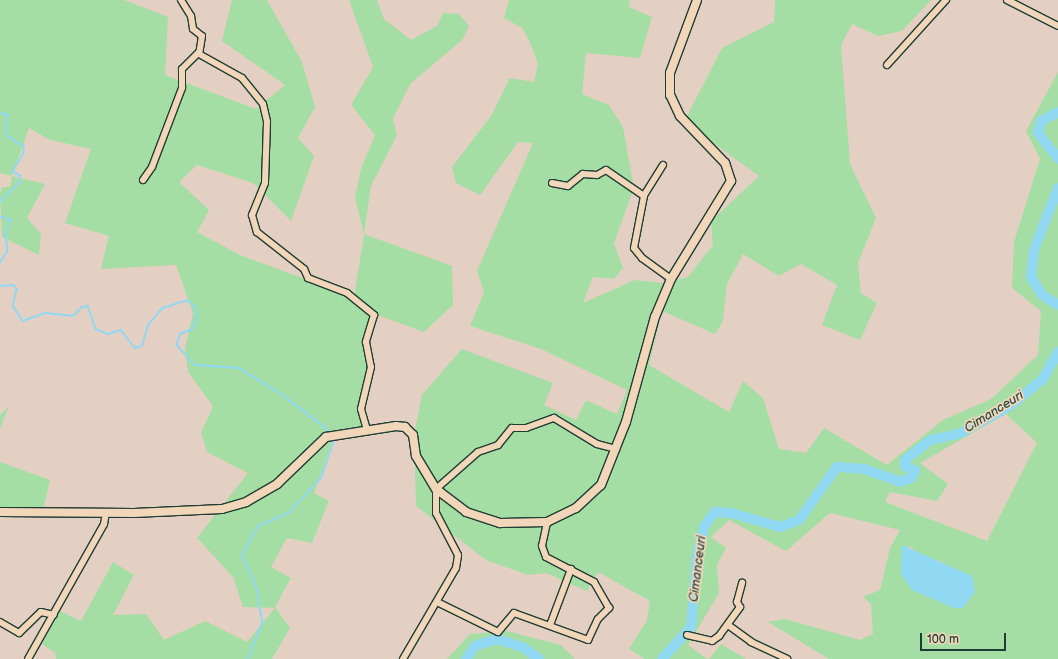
<!DOCTYPE html>
<style>
body{margin:0}
#map{position:relative;width:1058px;height:659px;overflow:hidden;background:#e4d0c2;font-family:"Balsamiq Sans",sans-serif}
div>[style]{position:absolute}
.green>*{inset:0;background:#a5dea4}
.water>*{inset:0;background:#91d8f3}
.stream>*{height:1.5px;margin:-0.75px;padding:0 0.75px;transform-origin:0.75px;border-radius:0.75px;background:#91d8f3}
.river>*{height:10px;margin:-5px;padding:0 5px;transform-origin:5px;border-radius:5px;background:#91d8f3}
.roads{filter:drop-shadow(1px 0 #1f3d34) drop-shadow(-1px 0 #1f3d34) drop-shadow(0 1px #1f3d34) drop-shadow(0 -1px #1f3d34)}
.street>*{height:6px;margin:-3px;padding:0 3px;transform-origin:3px;border-radius:3px;background:#f2d6b9}
.secondary>*{height:8px;margin:-4px;padding:0 4px;transform-origin:4px;border-radius:4px;background:#f2d6b9}
span{translate:-50% -50%;white-space:nowrap;text-align:center;line-height:1.15;-webkit-text-stroke:3.5px #f2d6b9;paint-order:stroke}
.water-label{font-size:13px;color:#2a4c47;font-style:italic}
.scale{position:absolute;left:920px;top:633px;width:86px;height:18px;box-sizing:border-box;border:2px solid #1f3d34;border-top:0;padding-left:5px;font-size:12px;line-height:14px;white-space:nowrap;color:#1f3d34;-webkit-text-stroke:3px #f2d6b9;paint-order:stroke}
</style>
<div id="map">
<div class="green">
<i style="clip-path:polygon(0 0,124px 0,168px 17px,165px 75px,256px 109px,285px 85px,222px 41px,232px 0,267px 0,302px 62px,315px 107px,298px 138px,314px 156px,291px 221px,253px 183px,197px 165px,179px 182px,209px 210px,197px 232px,240px 255px,354px 297px,364px 235px,355px 197px,361px 169px,375px 135px,351px 105px,373px 67px,349px 0,377px 0,384px 19px,411px 40px,437px 26px,443px 13px,459px 14px,469px 26px,463px 39px,410px 84px,393px 119px,397px 135px,371px 186px,364px 234px,452px 266px,453px 305px,424px 332px,378px 315px,365px 343px,372px 371px,363px 413px,369px 430px,335px 434px,314px 493px,329px 501px,312px 543px,287px 538px,271px 567px,291px 578px,275px 607px,290px 628px,272px 659px,56px 659px,55px 653px,42px 644px,60px 611px,81px 621px,113px 562px,134px 575px,113px 615px,146px 614px,164px 640px,205px 621px,247px 642px,275px 608px,243px 607px,233px 577px,197px 538px,248px 473px,207px 452px,201px 433px,213px 406px,188px 372px,185px 348px,193px 313px,176px 265px,101px 269px,109px 236px,65px 223px,91px 149px,50px 140px,29px 128px,12px 176px,45px 184px,27px 218px,41px 234px,39px 255px,2px 237px,0 193px,2px 187px,10px 187px,12px 176px,0 173px)"></i>
<i style="clip-path:polygon(evenodd,509px 0,630px 0,629px 7px,652px 17px,640px 58px,586px 53px,582px 94px,609px 105px,623px 127px,634px 188px,614px 243px,623px 268px,614px 279px,593px 277px,583px 303px,635px 280px,663px 283px,688px 277px,713px 245px,711px 221px,759px 176px,684px 122px,722px 48px,774px 22px,775px 0,931px 0,902px 31px,878px 36px,852px 24px,841px 45px,850px 164px,876px 218px,858px 263px,861px 293px,877px 303px,860px 340px,822px 325px,837px 285px,801px 264px,779px 276px,743px 254px,727px 284px,723px 321px,715px 334px,662px 311px,649px 365px,729px 412px,743px 381px,763px 398px,779px 449px,806px 453px,824px 428px,887px 465px,943px 420px,991px 399px,1038px 355px,1041px 311px,1012px 288px,1014px 242px,1040px 159px,1026px 131px,1058px 72px,1058px 659px,829px 659px,768px 622px,785px 619px,860px 640px,873px 634px,871px 604px,863px 597px,880px 590px,890px 548px,900px 530px,830px 513px,786px 551px,729px 520px,711px 537px,726px 548px,717px 565px,719px 593px,688px 645px,707px 659px,645px 659px,629px 649px,647px 620px,650px 601px,598px 572px,587px 591px,546px 573px,528px 575px,486px 560px,416px 506px,414px 435px,422px 395px,462px 349px,553px 383px,544px 405px,576px 420px,586px 400px,617px 414px,627px 390px,541px 349px,470px 326px,484px 292px,477px 271px,533px 143px,518px 142px,480px 195px,456px 183px,452px 167px,491px 116px,510px 78px,534px 82px,538px 64px,529px 40px,522px 28px,504px 18px,509px 0,1006px 414px,1037px 443px,987px 541px,885px 502px,890px 492px,937px 501px,948px 484px,920px 463px,1006px 414px,509px 0,909px 546px,924px 557px,944px 562px,901px 574px,909px 546px)"></i>
<i style="clip-path:polygon(9px 406px,0 429px,0 415px)"></i>
<i style="clip-path:polygon(0 462px,50px 480px,43px 511px,0 512px)"></i>
<i style="clip-path:polygon(507px 631px,561px 645px,575px 659px,447px 659px,470px 634px)"></i>
<i style="clip-path:polygon(721px 644px,746px 659px,709px 659px)"></i>
</div>
<div class="water">
<i style="clip-path:polygon(902px 545px,972px 576px,975px 592px,963px 608px,954px 608px,912px 590px,901px 574px)"></i>
</div>
<div class="stream">
<i style="left:0;top:113px;width:8px;rotate:14deg"></i>
<i style="left:8px;top:115px;width:16px;rotate:97deg"></i>
<i style="left:6px;top:131px;width:7px;rotate:63deg"></i>
<i style="left:9px;top:137px;width:17px;rotate:31deg"></i>
<i style="left:24px;top:146px;width:7px;rotate:90deg"></i>
<i style="left:24px;top:153px;width:22px;rotate:120deg"></i>
<i style="left:13px;top:172px;width:8px;rotate:23deg"></i>
<i style="left:20px;top:175px;width:8px;rotate:90deg"></i>
<i style="left:20px;top:183px;width:28px;rotate:136deg"></i>
<i style="left:0;top:216px;width:12px;rotate:20deg"></i>
<i style="left:11px;top:220px;width:14px;rotate:111deg"></i>
<i style="left:6px;top:233px;width:18px;rotate:84deg"></i>
<i style="left:8px;top:251px;width:15px;rotate:122deg"></i>
<i style="left:0;top:286px;width:14px;rotate:-4deg"></i>
<i style="left:14px;top:285px;width:5px;rotate:53deg"></i>
<i style="left:17px;top:289px;width:17px;rotate:103deg"></i>
<i style="left:13px;top:306px;width:18px;rotate:56deg"></i>
<i style="left:23px;top:321px;width:23px;rotate:-20deg"></i>
<i style="left:45px;top:313px;width:28px;rotate:6deg"></i>
<i style="left:73px;top:316px;width:13px;rotate:-45deg"></i>
<i style="left:82px;top:307px;width:6px;rotate:-9deg"></i>
<i style="left:88px;top:306px;width:24px;rotate:71deg"></i>
<i style="left:96px;top:329px;width:13px;rotate:23deg"></i>
<i style="left:108px;top:334px;width:14px;rotate:-17deg"></i>
<i style="left:121px;top:330px;width:23px;rotate:52deg"></i>
<i style="left:135px;top:348px;width:7px;rotate:-16deg"></i>
<i style="left:142px;top:346px;width:22px;rotate:-74deg"></i>
<i style="left:148px;top:325px;width:23px;rotate:-49deg"></i>
<i style="left:163px;top:308px;width:25px;rotate:-18deg"></i>
<i style="left:187px;top:300px;width:11px;rotate:38deg"></i>
<i style="left:196px;top:307px;width:14px;rotate:86deg"></i>
<i style="left:197px;top:321px;width:10px;rotate:119deg"></i>
<i style="left:192px;top:330px;width:12px;rotate:160deg"></i>
<i style="left:181px;top:334px;width:12px;rotate:110deg"></i>
<i style="left:177px;top:345px;width:27px;rotate:48deg"></i>
<i style="left:195px;top:365px;width:44px;rotate:3.9deg"></i>
<i style="left:239px;top:368px;width:52px;rotate:31.5deg"></i>
<i style="left:283px;top:395px;width:54px;rotate:37.5deg"></i>
<i style="left:326px;top:428px;width:6px;rotate:59deg"></i>
<i style="left:248px;top:659px;width:40px;rotate:-69deg"></i>
<i style="left:262px;top:622px;width:32px;rotate:-99deg"></i>
<i style="left:257px;top:590px;width:38px;rotate:-113deg"></i>
<i style="left:242px;top:555px;width:33px;rotate:-61deg"></i>
<i style="left:258px;top:526px;width:34px;rotate:-23deg"></i>
<i style="left:289px;top:513px;width:47px;rotate:-47.6deg"></i>
<i style="left:321px;top:478px;width:37px;rotate:-71deg"></i>
<i style="left:333px;top:443px;width:4px;rotate:-117deg"></i>
</div>
<div class="river">
<i style="left:1058px;top:112px;width:19px;rotate:152deg"></i>
<i style="left:1041px;top:121px;width:12px;rotate:104deg"></i>
<i style="left:1038px;top:133px;width:33px;rotate:52deg"></i>
<i style="left:1058px;top:188px;width:66px;rotate:111.2deg"></i>
<i style="left:1034px;top:250px;width:27px;rotate:96deg"></i>
<i style="left:1031px;top:277px;width:21px;rotate:59deg"></i>
<i style="left:1042px;top:295px;width:19px;rotate:32deg"></i>
<i style="left:466px;top:659px;width:16px;rotate:-55deg"></i>
<i style="left:475px;top:646px;width:23px;rotate:-18deg"></i>
<i style="left:497px;top:639px;width:28px;rotate:18deg"></i>
<i style="left:524px;top:648px;width:19px;rotate:36deg"></i>
<i style="left:662px;top:659px;width:43px;rotate:-47.8deg"></i>
<i style="left:691px;top:627px;width:71px;rotate:-85.2deg"></i>
<i style="left:697px;top:556px;width:30px;rotate:-76deg"></i>
<i style="left:704px;top:527px;width:19px;rotate:-54deg"></i>
<i style="left:715px;top:512px;width:16px;rotate:4deg"></i>
<i style="left:731px;top:513px;width:51px;rotate:15.9deg"></i>
<i style="left:780px;top:527px;width:20px;rotate:-20deg"></i>
<i style="left:799px;top:520px;width:65px;rotate:-54.4deg"></i>
<i style="left:837px;top:467px;width:27px;rotate:4deg"></i>
<i style="left:864px;top:469px;width:39px;rotate:19deg"></i>
<i style="left:901px;top:482px;width:12px;rotate:-24deg"></i>
<i style="left:912px;top:477px;width:7px;rotate:-63deg"></i>
<i style="left:915px;top:471px;width:11px;rotate:-153deg"></i>
<i style="left:905px;top:466px;width:6px;rotate:-90deg"></i>
<i style="left:905px;top:460px;width:33px;rotate:-38deg"></i>
<i style="left:931px;top:440px;width:31px;rotate:-13deg"></i>
<i style="left:961px;top:433px;width:57px;rotate:-29.2deg"></i>
<i style="left:1011px;top:405px;width:41px;rotate:-39.1deg"></i>
<i style="left:1043px;top:379px;width:31px;rotate:-61deg"></i>
</div>
<div class="roads">
<div class="street">
<i style="left:181px;top:0;width:19px;rotate:58deg"></i>
<i style="left:191px;top:16px;width:13px;rotate:81deg"></i>
<i style="left:193px;top:29px;width:11px;rotate:38deg"></i>
<i style="left:202px;top:36px;width:18px;rotate:99deg"></i>
<i style="left:199px;top:54px;width:49px;rotate:29.2deg"></i>
<i style="left:242px;top:78px;width:33px;rotate:51deg"></i>
<i style="left:263px;top:104px;width:18px;rotate:77deg"></i>
<i style="left:267px;top:122px;width:61px;rotate:91.9deg"></i>
<i style="left:265px;top:183px;width:35px;rotate:112deg"></i>
<i style="left:252px;top:215px;width:18px;rotate:74deg"></i>
<i style="left:257px;top:232px;width:60px;rotate:38.2deg"></i>
<i style="left:304px;top:269px;width:10px;rotate:66deg"></i>
<i style="left:308px;top:278px;width:42px;rotate:21deg"></i>
<i style="left:347px;top:293px;width:35px;rotate:39deg"></i>
<i style="left:374px;top:315px;width:28px;rotate:107deg"></i>
<i style="left:366px;top:342px;width:25px;rotate:79deg"></i>
<i style="left:371px;top:367px;width:43px;rotate:103.4deg"></i>
<i style="left:361px;top:409px;width:22px;rotate:74deg"></i>
<i style="left:1007px;top:0;width:57px;rotate:27deg"></i>
<i style="left:887px;top:65px;width:88px;rotate:-47.8deg"></i>
<i style="left:663px;top:165px;width:36px;rotate:122deg"></i>
<i style="left:644px;top:196px;width:53px;rotate:100.9deg"></i>
<i style="left:634px;top:248px;width:13px;rotate:51deg"></i>
<i style="left:642px;top:258px;width:36px;rotate:36deg"></i>
<i style="left:143px;top:180px;width:16px;rotate:-55deg"></i>
<i style="left:152px;top:167px;width:85px;rotate:-69.2deg"></i>
<i style="left:182px;top:88px;width:19px;rotate:-90deg"></i>
<i style="left:182px;top:69px;width:24px;rotate:-45deg"></i>
<i style="left:552px;top:183px;width:16px;rotate:11deg"></i>
<i style="left:568px;top:186px;width:19px;rotate:-39deg"></i>
<i style="left:583px;top:174px;width:14px;rotate:4deg"></i>
<i style="left:597px;top:175px;width:10px;rotate:-29deg"></i>
<i style="left:606px;top:170px;width:46px;rotate:34.4deg"></i>
<i style="left:437px;top:602px;width:68px;rotate:26.2deg"></i>
<i style="left:498px;top:632px;width:25px;rotate:-50deg"></i>
<i style="left:514px;top:613px;width:79px;rotate:20deg"></i>
<i style="left:588px;top:640px;width:23px;rotate:-65deg"></i>
<i style="left:598px;top:619px;width:16px;rotate:-45deg"></i>
<i style="left:609px;top:608px;width:30px;rotate:-120deg"></i>
<i style="left:594px;top:582px;width:54px;rotate:-152.5deg"></i>
<i style="left:546px;top:557px;width:12px;rotate:-110deg"></i>
<i style="left:542px;top:546px;width:25px;rotate:-78deg"></i>
<i style="left:0;top:622px;width:22px;rotate:30deg"></i>
<i style="left:19px;top:633px;width:30px;rotate:-44deg"></i>
<i style="left:41px;top:612px;width:13px;rotate:13deg"></i>
<i style="left:550px;top:625px;width:60px;rotate:-69.4deg"></i>
<i style="left:728px;top:625px;width:29px;rotate:36deg"></i>
<i style="left:751px;top:642px;width:40px;rotate:25deg"></i>
<i style="left:687px;top:635px;width:26px;rotate:13deg"></i>
<i style="left:712px;top:641px;width:9px;rotate:-36deg"></i>
<i style="left:719px;top:636px;width:36px;rotate:-54deg"></i>
<i style="left:740px;top:607px;width:6px;rotate:-121deg"></i>
<i style="left:737px;top:602px;width:20px;rotate:-75deg"></i>
<i style="left:28px;top:659px;width:155px;rotate:-60.6deg"></i>
<i style="left:104px;top:524px;width:11px;rotate:-80deg"></i>
<i style="left:403px;top:659px;width:105px;rotate:-59.8deg"></i>
<i style="left:456px;top:568px;width:13px;rotate:-81deg"></i>
<i style="left:458px;top:555px;width:47px;rotate:-117.6deg"></i>
<i style="left:436px;top:513px;width:24px;rotate:-90deg"></i>
<i style="left:436px;top:489px;width:56px;rotate:-41.4deg"></i>
<i style="left:478px;top:452px;width:21px;rotate:-19deg"></i>
<i style="left:498px;top:445px;width:22px;rotate:-51deg"></i>
<i style="left:512px;top:428px;width:14px"></i>
<i style="left:526px;top:428px;width:30px;rotate:-20deg"></i>
<i style="left:554px;top:418px;width:50px;rotate:31.2deg"></i>
<i style="left:597px;top:444px;width:20px;rotate:15deg"></i>
</div>
<div class="secondary">
<i style="left:0;top:512px;width:134px;rotate:0.4deg"></i>
<i style="left:134px;top:513px;width:88px;rotate:-2.6deg"></i>
<i style="left:222px;top:509px;width:25px;rotate:-16deg"></i>
<i style="left:246px;top:502px;width:36px;rotate:-30deg"></i>
<i style="left:277px;top:484px;width:68px;rotate:-43.8deg"></i>
<i style="left:326px;top:437px;width:71px;rotate:-8.9deg"></i>
<i style="left:396px;top:426px;width:9px;rotate:6deg"></i>
<i style="left:405px;top:427px;width:11px;rotate:45deg"></i>
<i style="left:413px;top:435px;width:21px;rotate:82deg"></i>
<i style="left:416px;top:456px;width:39px;rotate:59deg"></i>
<i style="left:436px;top:489px;width:38px;rotate:37deg"></i>
<i style="left:466px;top:512px;width:36px;rotate:18deg"></i>
<i style="left:500px;top:523px;width:47px;rotate:-1.2deg"></i>
<i style="left:547px;top:522px;width:32px;rotate:-26deg"></i>
<i style="left:576px;top:508px;width:34px;rotate:-43deg"></i>
<i style="left:601px;top:485px;width:68px;rotate:-68.4deg"></i>
<i style="left:626px;top:422px;width:109px;rotate:-74.6deg"></i>
<i style="left:655px;top:317px;width:41px;rotate:-67.2deg"></i>
<i style="left:671px;top:279px;width:115px;rotate:-58.5deg"></i>
<i style="left:731px;top:181px;width:19px;rotate:-108deg"></i>
<i style="left:725px;top:163px;width:65px;rotate:-133.8deg"></i>
<i style="left:680px;top:116px;width:23px;rotate:-115deg"></i>
<i style="left:670px;top:95px;width:22px;rotate:-90deg"></i>
<i style="left:670px;top:73px;width:78px;rotate:-69.7deg"></i>
</div>
</div>
<div class="water-label">
<span style="left:994px;top:412px;rotate:-32deg">Cimanceuri</span>
<span style="left:698px;top:569px;rotate:-83deg">Cimanceuri</span>
</div>
<div class="scale">100 m</div>
</div>
